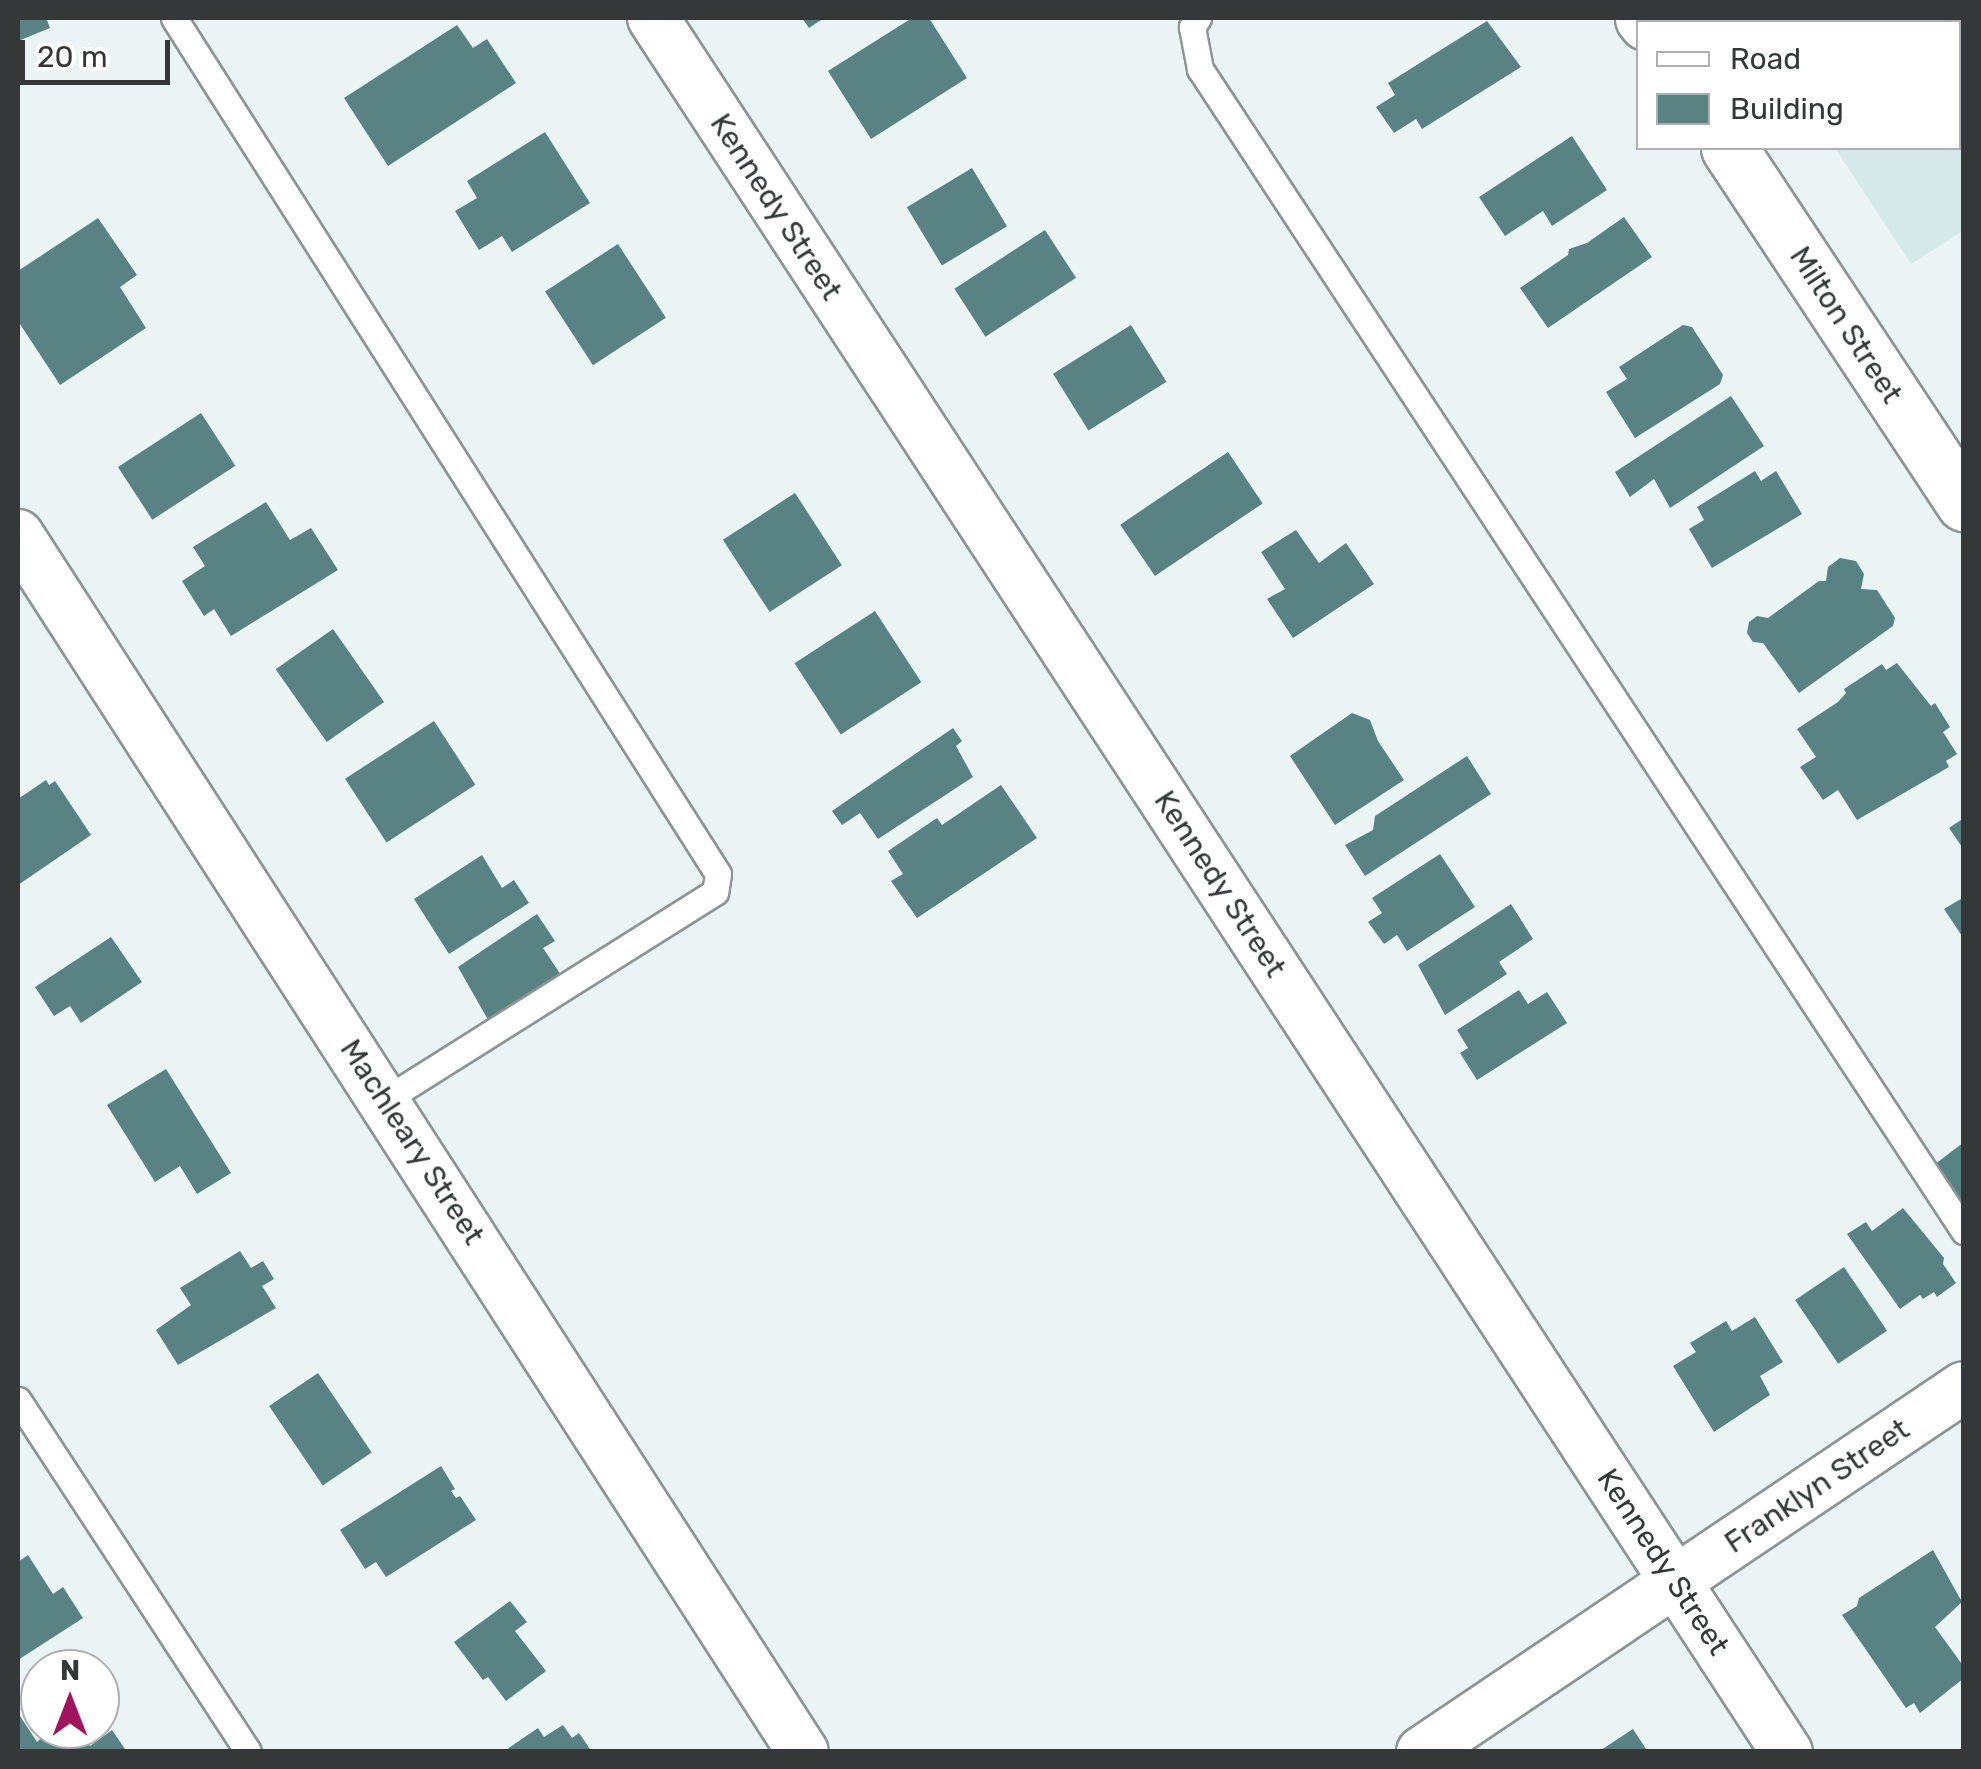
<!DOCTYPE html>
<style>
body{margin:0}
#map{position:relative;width:1981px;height:1769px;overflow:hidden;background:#eaf4f4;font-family:Rubik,sans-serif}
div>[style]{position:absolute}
.built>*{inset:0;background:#d6e9e9}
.building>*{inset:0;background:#598282;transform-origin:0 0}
.roads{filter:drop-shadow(2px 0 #8b9594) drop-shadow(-2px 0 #8b9594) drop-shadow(0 2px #8b9594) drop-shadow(0 -2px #8b9594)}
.lane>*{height:25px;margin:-12.5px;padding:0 12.5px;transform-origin:12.5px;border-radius:12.5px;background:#fff}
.street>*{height:50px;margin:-25px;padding:0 25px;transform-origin:25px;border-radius:25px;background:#fff}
.secondary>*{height:55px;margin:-27.5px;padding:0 27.5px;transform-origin:27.5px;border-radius:27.5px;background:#fff}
span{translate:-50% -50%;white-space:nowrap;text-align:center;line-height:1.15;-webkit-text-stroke:10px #fff;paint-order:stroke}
.street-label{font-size:30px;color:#343838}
.frame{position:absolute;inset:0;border:20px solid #343838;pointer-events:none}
.legend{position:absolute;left:1636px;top:20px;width:325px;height:130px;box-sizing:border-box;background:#fff;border:2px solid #aeafaf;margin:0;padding:12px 18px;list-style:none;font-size:30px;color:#343838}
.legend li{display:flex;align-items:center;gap:20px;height:50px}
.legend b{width:50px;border:2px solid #aeafaf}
.north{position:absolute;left:20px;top:1649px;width:100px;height:100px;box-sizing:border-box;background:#fff;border:2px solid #aeafaf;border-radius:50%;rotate:0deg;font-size:28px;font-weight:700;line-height:40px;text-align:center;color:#343838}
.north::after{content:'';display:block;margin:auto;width:35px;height:45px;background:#a1145d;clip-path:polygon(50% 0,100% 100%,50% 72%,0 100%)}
.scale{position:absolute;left:20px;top:40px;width:150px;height:45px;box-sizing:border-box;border:5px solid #343838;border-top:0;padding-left:12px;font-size:30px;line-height:35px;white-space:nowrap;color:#343838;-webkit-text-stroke:8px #fff;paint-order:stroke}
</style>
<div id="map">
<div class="built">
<i style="clip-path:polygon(1752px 18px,1963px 18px,1963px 231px,1911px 264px,1835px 148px,1958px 148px,1958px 22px,1755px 22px)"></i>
</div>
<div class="building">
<i style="clip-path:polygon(18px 18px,46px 18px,50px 28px,18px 41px)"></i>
<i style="clip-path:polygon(802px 18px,824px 18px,809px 28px)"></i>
<i style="clip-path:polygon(912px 18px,929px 18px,967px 78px,871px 139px,828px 71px)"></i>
<i style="clip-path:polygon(1487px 21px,1521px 67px,1422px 129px,1416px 119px,1394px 133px,1376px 107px,1395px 95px,1388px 83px)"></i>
<i style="clip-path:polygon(457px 25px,473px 48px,487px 39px,516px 83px,388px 166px,344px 98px)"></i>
<i style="clip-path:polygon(545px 132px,590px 203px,512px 252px,502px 236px,479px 250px,455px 211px,477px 198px,467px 181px)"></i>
<i style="clip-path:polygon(1572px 136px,1607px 190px,1552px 226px,1543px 211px,1505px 236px,1479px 197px)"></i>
<i style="left:972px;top:168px;width:68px;height:76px;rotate:59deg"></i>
<i style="clip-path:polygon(1624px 217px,1652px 257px,1548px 328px,1520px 288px,1568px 255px,1569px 249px,1587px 243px)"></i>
<i style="clip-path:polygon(98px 218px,137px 275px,120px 287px,146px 328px,60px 385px,18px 321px,18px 271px)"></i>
<i style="left:1045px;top:230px;width:57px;height:108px;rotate:57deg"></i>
<i style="left:618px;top:244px;width:88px;height:87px;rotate:57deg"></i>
<i style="left:1131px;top:325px;width:67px;height:92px;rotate:58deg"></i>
<i style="clip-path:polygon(1683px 325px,1692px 327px,1723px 375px,1720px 384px,1635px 438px,1606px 392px,1627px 379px,1619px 367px)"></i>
<i style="clip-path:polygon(1731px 396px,1764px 446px,1670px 508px,1654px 479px,1630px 497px,1615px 472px)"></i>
<i style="left:201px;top:413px;width:63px;height:99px;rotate:57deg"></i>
<i style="left:1228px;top:452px;width:62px;height:130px;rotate:56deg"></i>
<i style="clip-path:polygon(1755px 471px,1761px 481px,1776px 471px,1802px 514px,1712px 568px,1689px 529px,1704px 520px,1697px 507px)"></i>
<i style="left:795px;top:493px;width:86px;height:86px;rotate:57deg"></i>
<i style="clip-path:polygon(266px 502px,290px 540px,311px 528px,338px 570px,231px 636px,214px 609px,204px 616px,182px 581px,205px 566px,193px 547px)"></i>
<i style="clip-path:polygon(1296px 530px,1319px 563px,1346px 543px,1374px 584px,1293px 638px,1267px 599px,1285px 589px,1261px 552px)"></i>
<i style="clip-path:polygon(1840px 558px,1856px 561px,1864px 574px,1861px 589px,1877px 590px,1895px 618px,1893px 626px,1799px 693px,1763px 643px,1753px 642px,1747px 633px,1749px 622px,1757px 616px,1768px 618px,1819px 581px,1826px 581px,1828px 567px)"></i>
<i style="left:875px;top:611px;width:85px;height:96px;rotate:57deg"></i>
<i style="left:333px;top:629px;width:89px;height:70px;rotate:55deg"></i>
<i style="clip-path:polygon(1897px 663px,1931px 706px,1935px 703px,1950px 727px,1943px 732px,1957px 754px,1946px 761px,1949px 767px,1857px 820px,1838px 790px,1823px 800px,1800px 767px,1816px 757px,1797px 729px,1838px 702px,1846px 693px,1844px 689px,1882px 664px,1886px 670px)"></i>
<i style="clip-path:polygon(1352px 713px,1370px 720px,1378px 741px,1404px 780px,1335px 825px,1290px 756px)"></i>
<i style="left:434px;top:721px;width:76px;height:106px;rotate:57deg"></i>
<i style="clip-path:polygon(953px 728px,962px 741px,956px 746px,973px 777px,878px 839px,860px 813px,842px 825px,832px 811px)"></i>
<i style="clip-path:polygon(1467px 756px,1491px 794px,1365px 876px,1345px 845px,1373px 830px,1375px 816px)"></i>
<i style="clip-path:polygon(46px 780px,49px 785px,55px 781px,91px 835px,18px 885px,18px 799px)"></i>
<i style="clip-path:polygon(1001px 785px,1037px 838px,917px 918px,891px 881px,903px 874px,888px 851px,937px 818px,942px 825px)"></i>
<i style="clip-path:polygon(1964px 818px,1964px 850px,1949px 828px)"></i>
<i style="clip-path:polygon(1440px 854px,1475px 907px,1407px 951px,1397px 935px,1384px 944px,1368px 922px,1382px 913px,1372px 898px)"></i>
<i style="clip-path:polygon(482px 855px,502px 888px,514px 880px,529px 903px,449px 954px,414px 899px)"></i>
<i style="clip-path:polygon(1964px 897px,1964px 939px,1944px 909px)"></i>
<i style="clip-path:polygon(1511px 904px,1533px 939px,1499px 962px,1507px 974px,1445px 1015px,1418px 965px)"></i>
<i style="clip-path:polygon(537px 914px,555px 941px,543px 948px,561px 975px,493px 1020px,487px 1018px,458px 967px)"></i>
<i style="clip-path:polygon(111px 937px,142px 982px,81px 1023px,70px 1006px,54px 1016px,35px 987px)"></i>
<i style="clip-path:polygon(1519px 990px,1528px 1004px,1547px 992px,1567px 1023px,1477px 1080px,1460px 1053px,1468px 1048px,1457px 1030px)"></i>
<i style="clip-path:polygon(166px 1069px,231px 1173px,197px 1194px,180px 1166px,155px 1182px,107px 1105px)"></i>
<i style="clip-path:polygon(1964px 1142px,1964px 1200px,1959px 1203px,1934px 1165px)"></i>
<i style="clip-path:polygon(1903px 1208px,1944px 1258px,1943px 1264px,1956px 1283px,1937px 1297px,1934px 1292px,1923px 1299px,1920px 1295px,1900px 1309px,1847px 1234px,1866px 1222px,1872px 1231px)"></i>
<i style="clip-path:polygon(240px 1251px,251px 1268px,263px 1261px,274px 1279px,262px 1286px,276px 1308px,178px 1365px,156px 1330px,191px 1305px,180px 1288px)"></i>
<i style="left:1844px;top:1267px;width:77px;height:59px;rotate:56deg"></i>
<i style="clip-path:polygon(1755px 1317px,1783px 1362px,1760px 1376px,1770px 1395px,1714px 1432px,1673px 1366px,1696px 1352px,1690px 1343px,1726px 1321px,1732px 1331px)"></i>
<i style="left:318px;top:1373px;width:96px;height:59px;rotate:56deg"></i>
<i style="clip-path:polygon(441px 1466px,455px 1489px,451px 1491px,456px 1498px,460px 1496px,476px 1520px,386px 1577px,376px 1562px,365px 1569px,340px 1530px)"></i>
<i style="clip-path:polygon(1933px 1550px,1962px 1602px,1935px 1627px,1964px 1667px,1964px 1678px,1920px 1713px,1914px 1703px,1906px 1708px,1842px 1615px,1857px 1606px,1859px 1598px)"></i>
<i style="clip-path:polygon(28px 1555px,53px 1594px,63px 1587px,83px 1618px,18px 1660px,18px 1562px)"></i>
<i style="clip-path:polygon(510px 1601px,527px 1622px,515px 1631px,546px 1671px,506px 1701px,488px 1677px,483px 1680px,454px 1642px)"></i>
<i style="clip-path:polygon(18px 1713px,37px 1742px,51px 1729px,79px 1729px,90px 1746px,112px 1730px,127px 1752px,18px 1752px)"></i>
<i style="clip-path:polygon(563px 1725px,572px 1738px,579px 1733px,592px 1752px,503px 1752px,538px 1728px,544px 1737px)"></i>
<i style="clip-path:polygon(1633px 1729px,1648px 1752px,1598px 1752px)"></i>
</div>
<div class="roads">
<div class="lane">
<i style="left:174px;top:18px;width:1014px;rotate:57.56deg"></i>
<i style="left:718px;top:874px;width:18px;rotate:99deg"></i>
<i style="left:715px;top:892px;width:390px;rotate:147.8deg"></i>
<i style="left:1198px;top:18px;width:11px;rotate:124deg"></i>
<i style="left:1192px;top:27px;width:43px;rotate:79.2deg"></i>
<i style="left:1200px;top:69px;width:1391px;rotate:56.68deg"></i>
<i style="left:18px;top:1400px;width:420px;rotate:56.8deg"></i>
</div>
<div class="street">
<i style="left:653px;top:18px;width:2072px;rotate:56.82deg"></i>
<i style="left:18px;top:535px;width:1448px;rotate:57.18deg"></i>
<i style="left:1422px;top:1752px;width:653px;rotate:-33.96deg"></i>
</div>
<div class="secondary">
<i style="left:1643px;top:18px;width:5px;rotate:53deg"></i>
<i style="left:1729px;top:148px;width:426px;rotate:56.5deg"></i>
</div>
</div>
<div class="street-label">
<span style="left:776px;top:207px;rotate:57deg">Kennedy Street</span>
<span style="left:1846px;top:325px;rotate:57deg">Milton Street</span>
<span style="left:1220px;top:884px;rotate:57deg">Kennedy Street</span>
<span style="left:412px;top:1142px;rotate:57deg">Machleary Street</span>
<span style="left:1817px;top:1486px;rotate:-34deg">Franklyn Street</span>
<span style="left:1663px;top:1562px;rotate:57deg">Kennedy Street</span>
</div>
<div class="frame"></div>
<ul class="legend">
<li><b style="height:12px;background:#fff"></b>Road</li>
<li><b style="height:28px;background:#598282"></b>Building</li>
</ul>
<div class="north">N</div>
<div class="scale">20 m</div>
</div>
